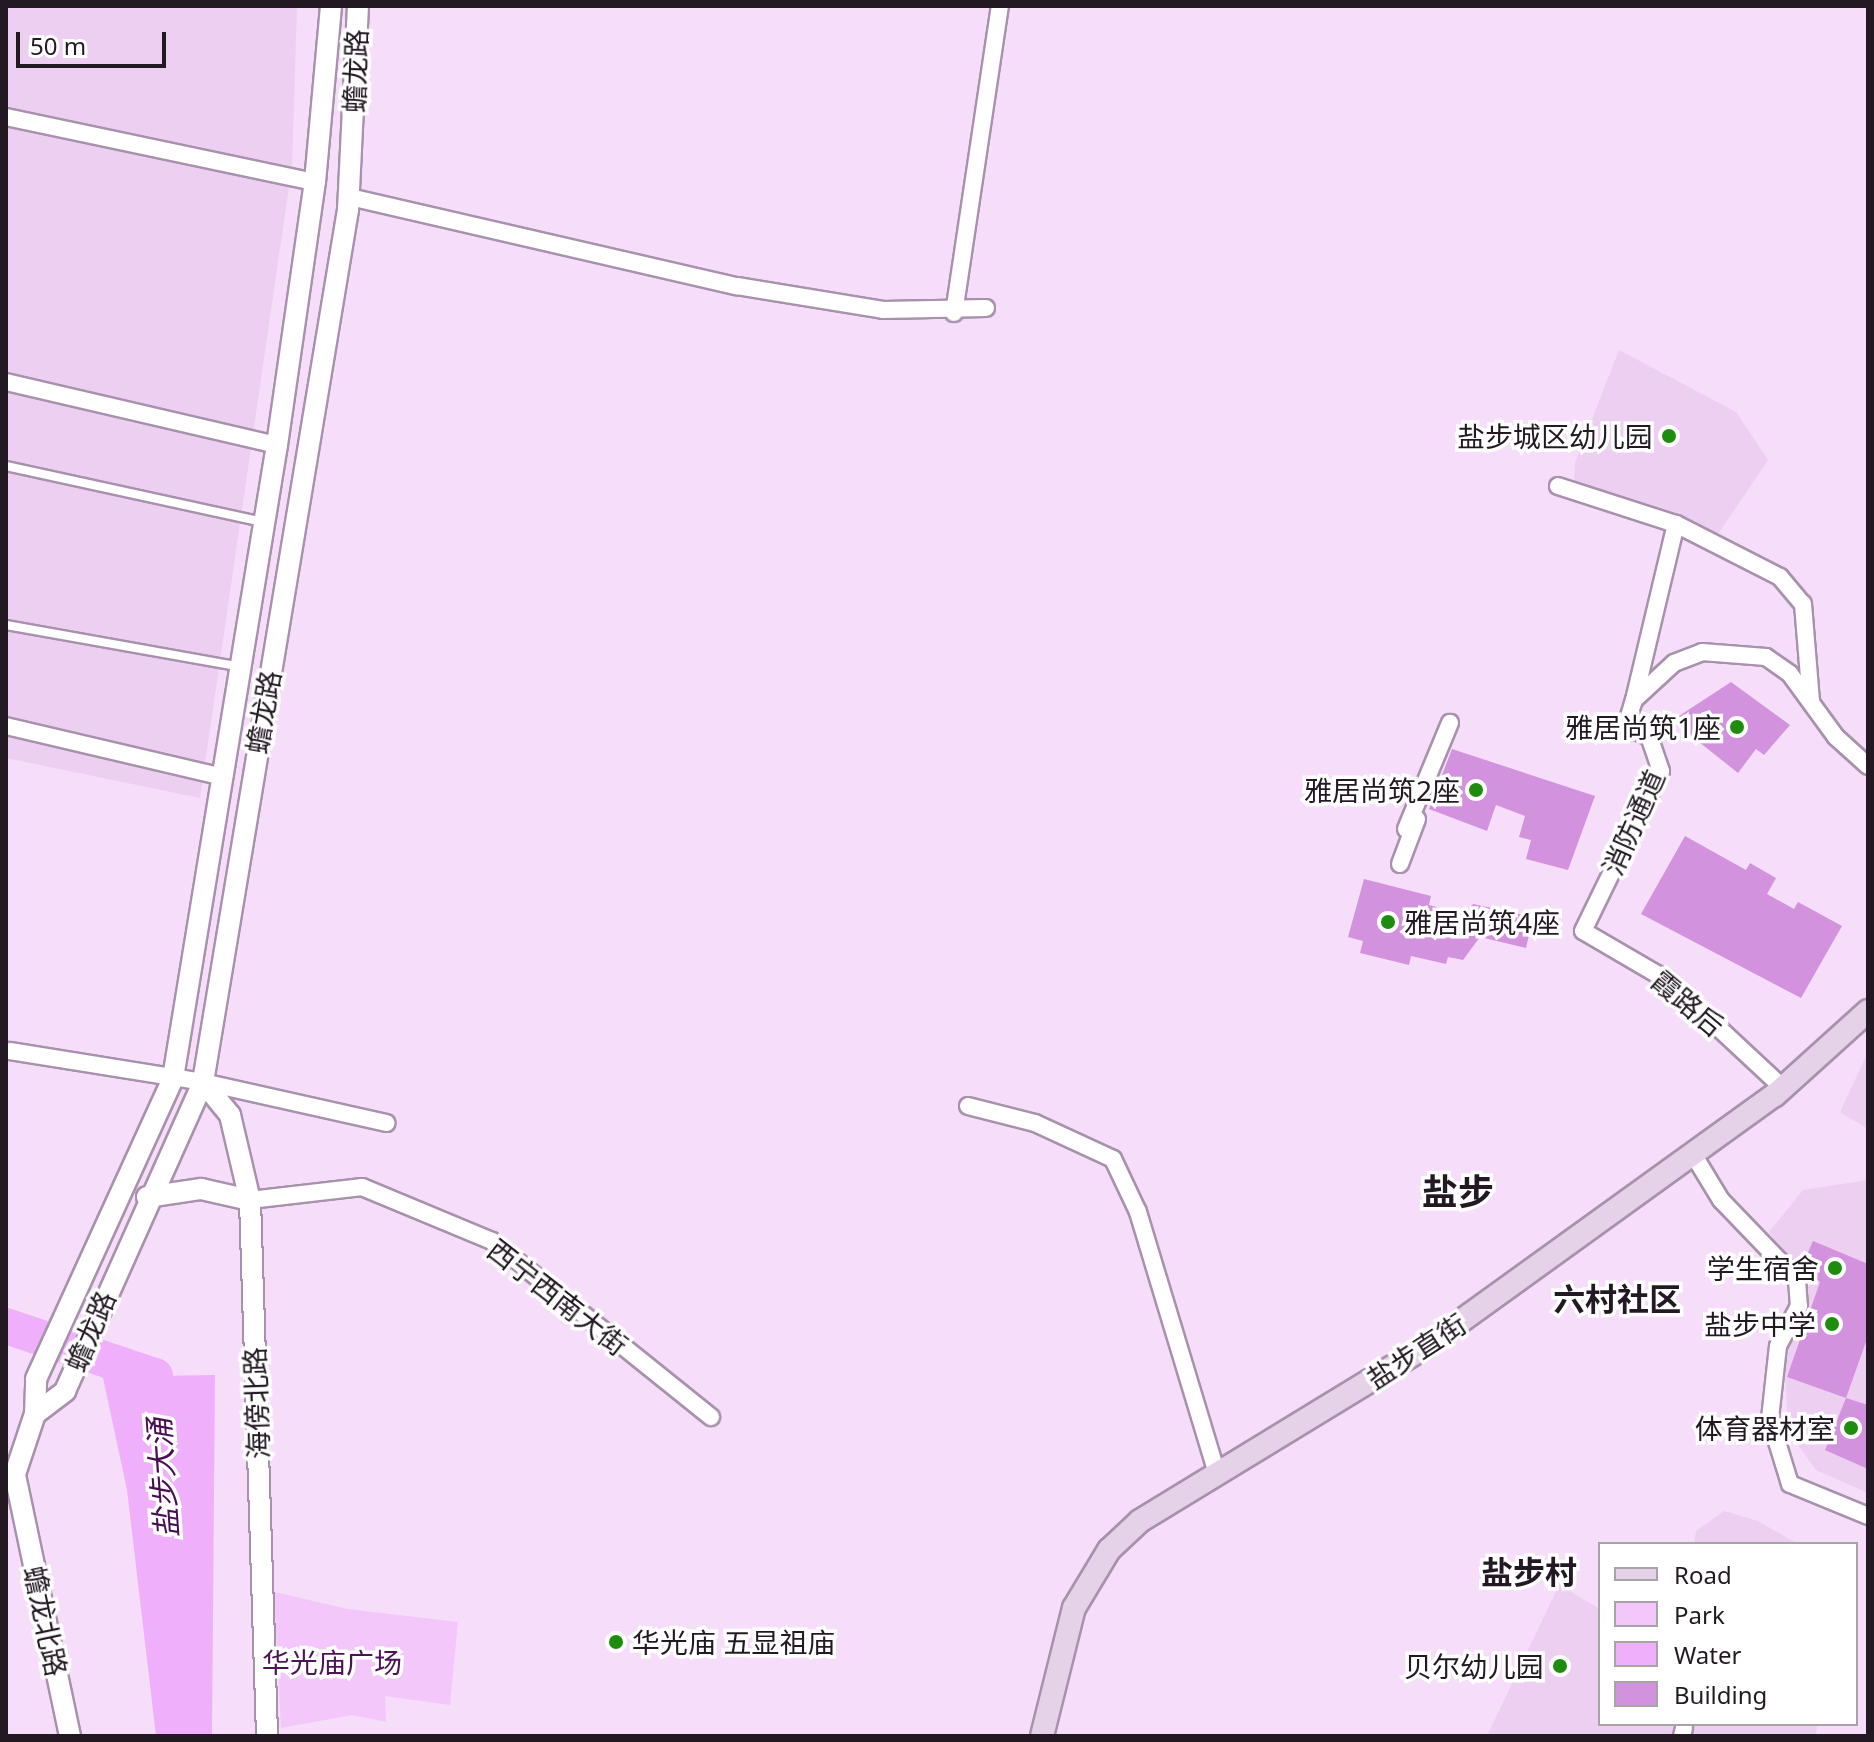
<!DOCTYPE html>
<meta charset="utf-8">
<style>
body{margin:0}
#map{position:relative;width:1874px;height:1742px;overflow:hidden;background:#f6ddfa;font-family:"Noto Sans","Noto Sans SC",sans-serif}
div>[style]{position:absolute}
.built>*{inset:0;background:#edcff2}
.green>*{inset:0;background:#f4c7fb}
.water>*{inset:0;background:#f0affb}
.river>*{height:36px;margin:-18px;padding:0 18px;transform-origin:18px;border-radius:18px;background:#f0affb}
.building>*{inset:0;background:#d292dd}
.roads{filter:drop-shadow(2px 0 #a891ac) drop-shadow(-2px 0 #a891ac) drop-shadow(0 2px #a891ac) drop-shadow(0 -2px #a891ac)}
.service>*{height:8px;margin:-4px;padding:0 4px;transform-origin:4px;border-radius:4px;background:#fff}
.minor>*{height:16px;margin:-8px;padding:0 8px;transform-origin:8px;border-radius:8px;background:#fff}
.tertiary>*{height:20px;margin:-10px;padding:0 10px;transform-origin:10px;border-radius:10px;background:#fff}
.secondary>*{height:22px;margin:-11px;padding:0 11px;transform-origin:11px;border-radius:11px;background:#e6d2e8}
.dots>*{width:22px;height:22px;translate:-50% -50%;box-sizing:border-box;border:4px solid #fff;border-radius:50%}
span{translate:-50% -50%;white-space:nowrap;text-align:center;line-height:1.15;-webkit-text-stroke:7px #fff;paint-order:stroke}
.street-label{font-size:28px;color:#221923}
.poi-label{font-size:28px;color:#221923}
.right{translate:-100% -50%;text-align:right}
.left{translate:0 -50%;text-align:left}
.park-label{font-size:28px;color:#4d1356}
.water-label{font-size:30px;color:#480d52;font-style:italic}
.quarter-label{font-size:32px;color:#221923;font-weight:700}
.district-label{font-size:36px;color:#221923;font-weight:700}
.frame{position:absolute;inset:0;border:8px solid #221923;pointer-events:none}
.legend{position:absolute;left:1598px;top:1542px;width:260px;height:184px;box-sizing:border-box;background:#fff;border:2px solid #a7a3a7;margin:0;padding:10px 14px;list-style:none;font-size:24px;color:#221923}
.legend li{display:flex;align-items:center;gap:16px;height:40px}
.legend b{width:40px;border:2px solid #a7a3a7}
.scale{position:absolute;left:16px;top:32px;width:150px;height:36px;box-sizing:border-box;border:4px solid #221923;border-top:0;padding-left:10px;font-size:24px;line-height:28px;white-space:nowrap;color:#221923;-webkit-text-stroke:6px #fff;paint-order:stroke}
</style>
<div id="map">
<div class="built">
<i style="clip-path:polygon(6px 6px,297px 6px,292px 166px,200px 798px,6px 758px)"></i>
<i style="clip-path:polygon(1619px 350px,1736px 412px,1768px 460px,1718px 534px,1574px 485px,1575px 463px)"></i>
<i style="clip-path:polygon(1868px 1052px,1868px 1129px,1840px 1112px)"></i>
<i style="clip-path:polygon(1868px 1180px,1868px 1493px,1816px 1470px,1788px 1431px,1785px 1366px,1805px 1281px,1769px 1232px,1803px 1190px)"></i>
<i style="clip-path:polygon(1724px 1511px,1758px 1521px,1798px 1544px,1694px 1544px,1696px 1531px)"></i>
<i style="clip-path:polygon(1559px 1585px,1600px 1609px,1600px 1724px,1817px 1724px,1816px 1736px,1487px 1736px)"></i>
</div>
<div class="green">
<i style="clip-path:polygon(274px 1592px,348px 1609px,458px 1622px,450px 1705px,385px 1696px,386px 1722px,352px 1715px,281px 1728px)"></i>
</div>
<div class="water">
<i style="clip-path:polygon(100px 1364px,155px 1376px,215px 1375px,212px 1736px,156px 1736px,127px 1490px)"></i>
</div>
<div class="river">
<i style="left:6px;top:1326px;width:157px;rotate:18.6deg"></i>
<i style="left:155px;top:1376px;width:49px;rotate:85.3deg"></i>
</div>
<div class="building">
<i style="clip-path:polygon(1731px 682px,1790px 725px,1764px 755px,1756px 749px,1738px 773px,1684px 730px,1689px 725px,1679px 716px)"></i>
<i style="clip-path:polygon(1452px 749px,1595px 796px,1568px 870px,1526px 859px,1531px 840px,1519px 837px,1525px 816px,1496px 805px,1487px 831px,1429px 809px)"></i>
<i style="clip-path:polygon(1685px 836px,1746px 870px,1750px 863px,1776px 878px,1767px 894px,1794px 909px,1798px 902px,1842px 926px,1801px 998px,1641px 914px)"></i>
<i style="clip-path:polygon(1364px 879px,1431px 896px,1429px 905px,1464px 914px,1473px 904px,1533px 917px,1526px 948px,1480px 937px,1463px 960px,1448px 957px,1446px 964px,1411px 956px,1409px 965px,1360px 953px,1363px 941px,1348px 937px)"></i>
<i style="clip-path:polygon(1813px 1241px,1868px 1264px,1868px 1336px,1846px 1398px,1787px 1377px,1820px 1282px,1801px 1268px)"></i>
<i style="clip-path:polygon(1846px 1398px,1868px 1405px,1868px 1469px,1825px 1450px)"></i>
</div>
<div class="roads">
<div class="service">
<i style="left:6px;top:466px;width:263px;rotate:12.3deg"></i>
<i style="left:6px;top:625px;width:239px;rotate:10.1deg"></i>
</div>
<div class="minor">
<i style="left:6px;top:117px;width:316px;rotate:11.9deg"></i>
<i style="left:350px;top:197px;width:397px;rotate:13deg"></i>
<i style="left:737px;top:286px;width:148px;rotate:9.3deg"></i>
<i style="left:883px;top:310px;width:103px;rotate:-1.1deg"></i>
<i style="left:954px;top:313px;width:310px;rotate:-81.5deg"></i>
<i style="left:6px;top:382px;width:278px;rotate:13.1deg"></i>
<i style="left:1558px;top:486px;width:124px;rotate:17.9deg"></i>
<i style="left:1676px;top:524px;width:117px;rotate:27deg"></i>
<i style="left:1780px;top:577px;width:35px;rotate:50deg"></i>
<i style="left:1803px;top:604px;width:97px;rotate:85.3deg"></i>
<i style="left:1634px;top:700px;width:181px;rotate:-76.6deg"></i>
<i style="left:6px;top:726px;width:224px;rotate:13.2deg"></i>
<i style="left:1406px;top:829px;width:115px;rotate:-67.5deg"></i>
<i style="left:1400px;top:864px;width:48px;rotate:-69.3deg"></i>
<i style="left:10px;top:1051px;width:195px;rotate:9.1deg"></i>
<i style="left:203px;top:1082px;width:188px;rotate:12.6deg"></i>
<i style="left:1783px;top:1088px;width:158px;rotate:-137deg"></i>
<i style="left:1667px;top:980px;width:97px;rotate:-149.7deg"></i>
<i style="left:1583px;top:931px;width:178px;rotate:-64deg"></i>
<i style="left:1661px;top:771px;width:36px;rotate:-109deg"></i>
<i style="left:1649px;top:737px;width:25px;rotate:-154deg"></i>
<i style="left:1626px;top:726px;width:27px;rotate:-73deg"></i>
<i style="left:1634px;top:700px;width:54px;rotate:-42.8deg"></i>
<i style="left:1674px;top:663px;width:30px;rotate:-21deg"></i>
<i style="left:1702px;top:652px;width:64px;rotate:4.5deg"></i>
<i style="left:1766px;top:657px;width:29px;rotate:35deg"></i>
<i style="left:1790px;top:674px;width:78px;rotate:53.9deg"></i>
<i style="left:1836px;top:737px;width:43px;rotate:42.2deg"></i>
<i style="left:968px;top:1106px;width:69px;rotate:14.2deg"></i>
<i style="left:1035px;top:1123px;width:86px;rotate:24.8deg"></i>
<i style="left:1113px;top:1159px;width:59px;rotate:64.7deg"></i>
<i style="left:1138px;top:1212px;width:273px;rotate:73.2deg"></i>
<i style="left:1693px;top:1154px;width:54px;rotate:58.7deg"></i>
<i style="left:1721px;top:1200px;width:110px;rotate:46.1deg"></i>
<i style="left:1797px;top:1279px;width:27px;rotate:86deg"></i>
<i style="left:1799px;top:1306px;width:45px;rotate:117.7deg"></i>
<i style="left:1778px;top:1346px;width:73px;rotate:96.3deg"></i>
<i style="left:1770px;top:1419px;width:68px;rotate:72.9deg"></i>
<i style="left:1790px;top:1484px;width:84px;rotate:22.3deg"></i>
<i style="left:250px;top:1200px;width:113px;rotate:-6.6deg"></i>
<i style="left:362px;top:1187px;width:141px;rotate:22.6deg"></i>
<i style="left:492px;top:1241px;width:281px;rotate:38.8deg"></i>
<i style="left:1682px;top:1736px;width:8px;rotate:-76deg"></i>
</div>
<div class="tertiary">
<i style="left:203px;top:1082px;width:43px;rotate:50.7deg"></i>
<i style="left:230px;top:1115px;width:87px;rotate:76.8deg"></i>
<i style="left:250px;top:1200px;width:536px;rotate:88.18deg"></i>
<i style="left:147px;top:1197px;width:55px;rotate:-8.4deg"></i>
<i style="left:201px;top:1189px;width:50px;rotate:12.7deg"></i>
<i style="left:35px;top:1414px;width:38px;rotate:-37deg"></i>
<i style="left:65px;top:1391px;width:338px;rotate:-65.9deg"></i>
<i style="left:203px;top:1082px;width:884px;rotate:-80.56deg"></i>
<i style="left:348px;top:210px;width:204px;rotate:-87.2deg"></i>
<i style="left:70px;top:1736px;width:268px;rotate:-101.9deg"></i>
<i style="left:15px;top:1474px;width:63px;rotate:-71.6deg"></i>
<i style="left:35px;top:1414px;width:35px;rotate:-88deg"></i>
<i style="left:36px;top:1379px;width:331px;rotate:-65.5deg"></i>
<i style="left:173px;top:1078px;width:641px;rotate:-80.67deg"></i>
<i style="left:277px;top:445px;width:266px;rotate:-81.8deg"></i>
<i style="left:315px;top:182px;width:177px;rotate:-84.8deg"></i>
</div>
<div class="secondary">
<i style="left:1042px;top:1736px;width:132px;rotate:-76deg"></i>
<i style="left:1074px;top:1608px;width:68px;rotate:-58.9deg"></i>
<i style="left:1109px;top:1550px;width:42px;rotate:-43.1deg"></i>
<i style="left:1140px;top:1521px;width:334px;rotate:-31.4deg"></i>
<i style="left:1425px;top:1347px;width:431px;rotate:-35.8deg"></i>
<i style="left:1775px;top:1095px;width:125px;rotate:-42.1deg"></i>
</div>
</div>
<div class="dots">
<i style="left:1669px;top:436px;background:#1d8c0f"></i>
<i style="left:1737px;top:727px;background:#1d8c0f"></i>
<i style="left:1476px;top:790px;background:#1d8c0f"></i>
<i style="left:1388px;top:922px;background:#1d8c0f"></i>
<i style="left:1835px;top:1268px;background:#1d8c0f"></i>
<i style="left:1832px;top:1324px;background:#1d8c0f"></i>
<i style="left:1851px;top:1428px;background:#1d8c0f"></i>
<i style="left:616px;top:1642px;background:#1d8c0f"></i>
<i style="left:1560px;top:1666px;background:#1d8c0f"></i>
</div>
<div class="street-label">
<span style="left:355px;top:71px;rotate:-88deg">蟾龙路</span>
<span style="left:263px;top:712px;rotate:-80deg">蟾龙路</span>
<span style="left:1633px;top:822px;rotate:-66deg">消防通道</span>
<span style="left:1688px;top:1003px;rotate:40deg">霞路后</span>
<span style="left:558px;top:1297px;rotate:38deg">西宁西南大街</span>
<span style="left:90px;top:1331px;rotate:-67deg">蟾龙路</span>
<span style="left:1416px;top:1351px;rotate:-33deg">盐步直街</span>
<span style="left:256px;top:1403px;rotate:-92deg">海傍北路</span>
<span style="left:46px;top:1621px;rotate:78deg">蟾龙北路</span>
</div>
<div class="poi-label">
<span class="right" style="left:1653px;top:436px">盐步城区幼儿园</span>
<span class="right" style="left:1721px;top:727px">雅居尚筑1座</span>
<span class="right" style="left:1460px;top:790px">雅居尚筑2座</span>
<span class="left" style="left:1404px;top:922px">雅居尚筑4座</span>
<span class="right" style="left:1819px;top:1268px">学生宿舍</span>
<span class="right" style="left:1816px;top:1324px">盐步中学</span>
<span class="right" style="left:1835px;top:1428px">体育器材室</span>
<span class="left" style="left:632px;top:1642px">华光庙 五显祖庙</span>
<span class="right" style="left:1544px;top:1666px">贝尔幼儿园</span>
</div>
<div class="park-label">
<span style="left:332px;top:1662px">华光庙广场</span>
</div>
<div class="water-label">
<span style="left:163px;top:1478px;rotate:-94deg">盐步大涌</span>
</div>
<div class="quarter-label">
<span style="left:1617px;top:1299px">六村社区</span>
<span style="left:1529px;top:1572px">盐步村</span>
</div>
<div class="district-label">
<span style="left:1458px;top:1192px">盐步</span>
</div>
<div class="frame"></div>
<ul class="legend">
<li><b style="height:10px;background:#e6d2e8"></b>Road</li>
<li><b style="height:22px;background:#f4c7fb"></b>Park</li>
<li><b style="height:22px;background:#f0affb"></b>Water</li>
<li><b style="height:22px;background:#d292dd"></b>Building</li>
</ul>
<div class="scale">50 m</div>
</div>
